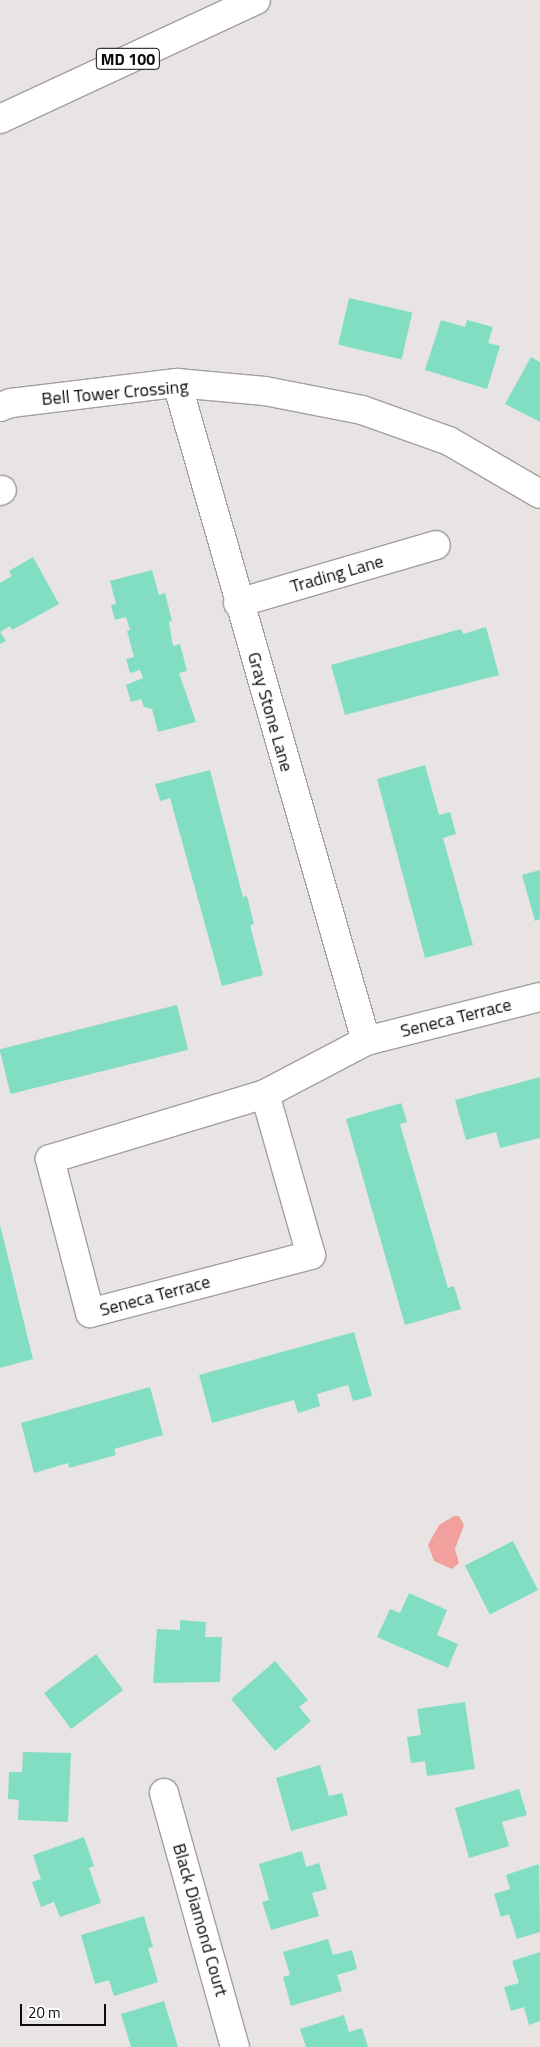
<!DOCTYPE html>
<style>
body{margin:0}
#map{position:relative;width:540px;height:2047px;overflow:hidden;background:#e9e4e4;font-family:"Titillium Web",sans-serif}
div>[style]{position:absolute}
.water>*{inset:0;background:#f2a09e}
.building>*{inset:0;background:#81dec2;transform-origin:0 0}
.roads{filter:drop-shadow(1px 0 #a39f9e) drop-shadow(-1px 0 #a39f9e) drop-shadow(0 1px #a39f9e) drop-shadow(0 -1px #a39f9e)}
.minor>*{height:28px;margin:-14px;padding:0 14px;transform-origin:14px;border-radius:14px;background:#fff}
.highway>*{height:28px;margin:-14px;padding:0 14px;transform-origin:14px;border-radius:14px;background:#fff}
span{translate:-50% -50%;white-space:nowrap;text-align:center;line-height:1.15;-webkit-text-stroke:4.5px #fff;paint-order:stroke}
.shield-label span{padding:1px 4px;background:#fff;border:1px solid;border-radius:4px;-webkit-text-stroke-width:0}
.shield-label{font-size:16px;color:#0d0b0b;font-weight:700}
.street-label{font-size:18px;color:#0d0b0b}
.scale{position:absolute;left:20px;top:2004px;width:86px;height:22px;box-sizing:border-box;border:2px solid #0d0b0b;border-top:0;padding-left:6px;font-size:15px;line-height:18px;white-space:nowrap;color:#0d0b0b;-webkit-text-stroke:4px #fff;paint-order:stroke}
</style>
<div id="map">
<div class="water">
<i style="clip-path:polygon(454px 1516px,459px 1516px,464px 1525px,455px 1549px,459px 1563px,452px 1569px,434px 1561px,428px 1545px,439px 1525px)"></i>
</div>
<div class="building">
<i style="left:349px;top:298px;width:65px;height:48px;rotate:13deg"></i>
<i style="clip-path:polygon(441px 320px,465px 327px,467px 320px,493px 327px,488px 343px,500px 346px,487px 389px,425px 370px)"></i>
<i style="clip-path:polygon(531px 357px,540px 362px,540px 422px,505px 404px)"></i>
<i style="clip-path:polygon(33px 557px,59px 604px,12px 630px,10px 626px,0 632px,6px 641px,0 644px,0 583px,12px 576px,9px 571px)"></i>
<i style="clip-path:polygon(152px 570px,159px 595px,165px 593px,172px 621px,169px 622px,173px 646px,180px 644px,187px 671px,179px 673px,196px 722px,158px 732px,152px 709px,144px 707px,141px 699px,131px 702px,126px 685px,143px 678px,140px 670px,130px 673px,126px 659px,134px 657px,127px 631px,130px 630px,126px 617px,115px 620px,111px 605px,116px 604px,110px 581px)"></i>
<i style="clip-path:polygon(486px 627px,499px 675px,345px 715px,331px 665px,461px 629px,463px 634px)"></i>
<i style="clip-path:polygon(425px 765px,439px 815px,450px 812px,456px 834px,443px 838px,473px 945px,425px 958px,377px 779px)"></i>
<i style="clip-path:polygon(210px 770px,243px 897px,247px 896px,254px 924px,250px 925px,263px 975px,222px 986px,170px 798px,160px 801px,155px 784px)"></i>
<i style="clip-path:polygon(540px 870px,540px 919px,535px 921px,522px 875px)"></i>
<i style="left:177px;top:1005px;width:46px;height:183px;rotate:76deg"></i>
<i style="clip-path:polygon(540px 1077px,540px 1138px,500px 1148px,496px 1132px,466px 1140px,455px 1100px)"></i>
<i style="clip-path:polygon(401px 1103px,407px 1122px,400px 1124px,448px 1288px,454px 1286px,461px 1309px,405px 1325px,346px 1119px)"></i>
<i style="clip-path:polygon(0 1225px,33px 1359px,0 1368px)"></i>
<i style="clip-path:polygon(354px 1332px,372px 1396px,353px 1401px,348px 1385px,317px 1394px,320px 1406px,298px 1413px,294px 1400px,212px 1423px,199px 1375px)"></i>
<i style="clip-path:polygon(150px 1387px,163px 1435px,114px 1449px,116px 1455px,69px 1468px,68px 1463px,34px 1473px,21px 1423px)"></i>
<i style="left:513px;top:1541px;width:55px;height:54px;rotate:63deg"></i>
<i style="clip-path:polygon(409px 1593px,447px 1610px,437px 1635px,458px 1644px,448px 1668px,377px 1637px,390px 1609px,400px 1613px)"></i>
<i style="clip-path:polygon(180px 1620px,206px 1622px,205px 1637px,222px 1637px,220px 1682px,153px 1683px,157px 1629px,180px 1630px)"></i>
<i style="left:96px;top:1654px;width:45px;height:65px;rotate:53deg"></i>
<i style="clip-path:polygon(275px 1661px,308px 1700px,299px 1707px,311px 1721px,275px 1751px,231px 1699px)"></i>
<i style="clip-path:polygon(465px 1702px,475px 1769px,427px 1776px,425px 1761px,411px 1763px,407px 1737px,421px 1735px,417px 1709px)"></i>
<i style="clip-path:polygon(23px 1752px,71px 1753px,68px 1822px,18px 1820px,19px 1800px,8px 1799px,9px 1772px,22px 1772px)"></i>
<i style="clip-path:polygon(320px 1765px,329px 1796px,342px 1793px,348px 1815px,291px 1831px,276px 1778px)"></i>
<i style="clip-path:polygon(519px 1789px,527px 1815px,502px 1822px,509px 1846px,469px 1858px,455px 1808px)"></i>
<i style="clip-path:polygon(84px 1837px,94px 1866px,89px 1868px,101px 1903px,60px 1917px,54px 1902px,41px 1907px,32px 1882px,41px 1879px,33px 1855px)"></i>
<i style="clip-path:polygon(302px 1851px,306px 1867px,319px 1863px,327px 1889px,312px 1893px,319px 1916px,271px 1930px,262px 1902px,269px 1900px,259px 1864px)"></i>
<i style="clip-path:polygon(539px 1864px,540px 1932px,517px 1939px,509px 1914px,501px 1917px,494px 1894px,510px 1889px,506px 1875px)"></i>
<i style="clip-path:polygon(144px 1916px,153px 1947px,148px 1948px,158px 1982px,114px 1996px,109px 1980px,95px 1984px,81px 1935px)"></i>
<i style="clip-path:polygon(328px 1939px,333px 1955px,352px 1950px,357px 1969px,337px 1975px,342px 1991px,291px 2006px,283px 1977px,290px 1975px,283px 1952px)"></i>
<i style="clip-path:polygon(540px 1952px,540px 2021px,529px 2025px,524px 2007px,511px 2011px,504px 1987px,519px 1983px,512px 1961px)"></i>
<i style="clip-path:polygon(164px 2001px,178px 2047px,131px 2047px,121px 2014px)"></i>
<i style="clip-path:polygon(344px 2015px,349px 2032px,362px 2028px,368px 2047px,306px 2047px,300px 2029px)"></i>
</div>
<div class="roads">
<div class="minor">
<i style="left:177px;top:383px;width:685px;rotate:73.97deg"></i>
<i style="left:0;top:407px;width:12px;rotate:-20deg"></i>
<i style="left:11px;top:403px;width:167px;rotate:-6.9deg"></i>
<i style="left:177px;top:383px;width:88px;rotate:5.2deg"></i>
<i style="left:265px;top:391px;width:99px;rotate:11.1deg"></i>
<i style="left:362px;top:410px;width:92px;rotate:19.6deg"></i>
<i style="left:449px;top:441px;width:105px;rotate:30.2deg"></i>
<i style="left:0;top:491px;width:2px;rotate:-27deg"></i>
<i style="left:238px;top:603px;width:206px;rotate:-16.3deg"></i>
<i style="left:265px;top:1094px;width:167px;rotate:74.1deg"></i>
<i style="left:311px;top:1255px;width:228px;rotate:165.3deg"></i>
<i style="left:90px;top:1313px;width:159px;rotate:-104.6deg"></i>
<i style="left:50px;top:1159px;width:225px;rotate:-16.8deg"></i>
<i style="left:265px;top:1094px;width:114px;rotate:-27.7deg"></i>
<i style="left:366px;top:1041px;width:179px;rotate:-14.2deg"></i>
<i style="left:164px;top:1793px;width:264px;rotate:74.4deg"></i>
</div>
<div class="highway">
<i style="left:0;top:119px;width:282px;rotate:-24.9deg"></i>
</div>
</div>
<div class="shield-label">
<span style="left:128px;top:59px">MD 100</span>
</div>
<div class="street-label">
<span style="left:115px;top:393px;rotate:-5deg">Bell Tower Crossing</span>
<span style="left:337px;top:574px;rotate:-16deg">Trading Lane</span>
<span style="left:270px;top:712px;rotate:74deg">Gray Stone Lane</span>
<span style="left:456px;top:1018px;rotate:-14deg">Seneca Terrace</span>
<span style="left:155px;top:1296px;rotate:-15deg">Seneca Terrace</span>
<span style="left:200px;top:1920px;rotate:74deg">Black Diamond Court</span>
</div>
<div class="scale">20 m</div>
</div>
